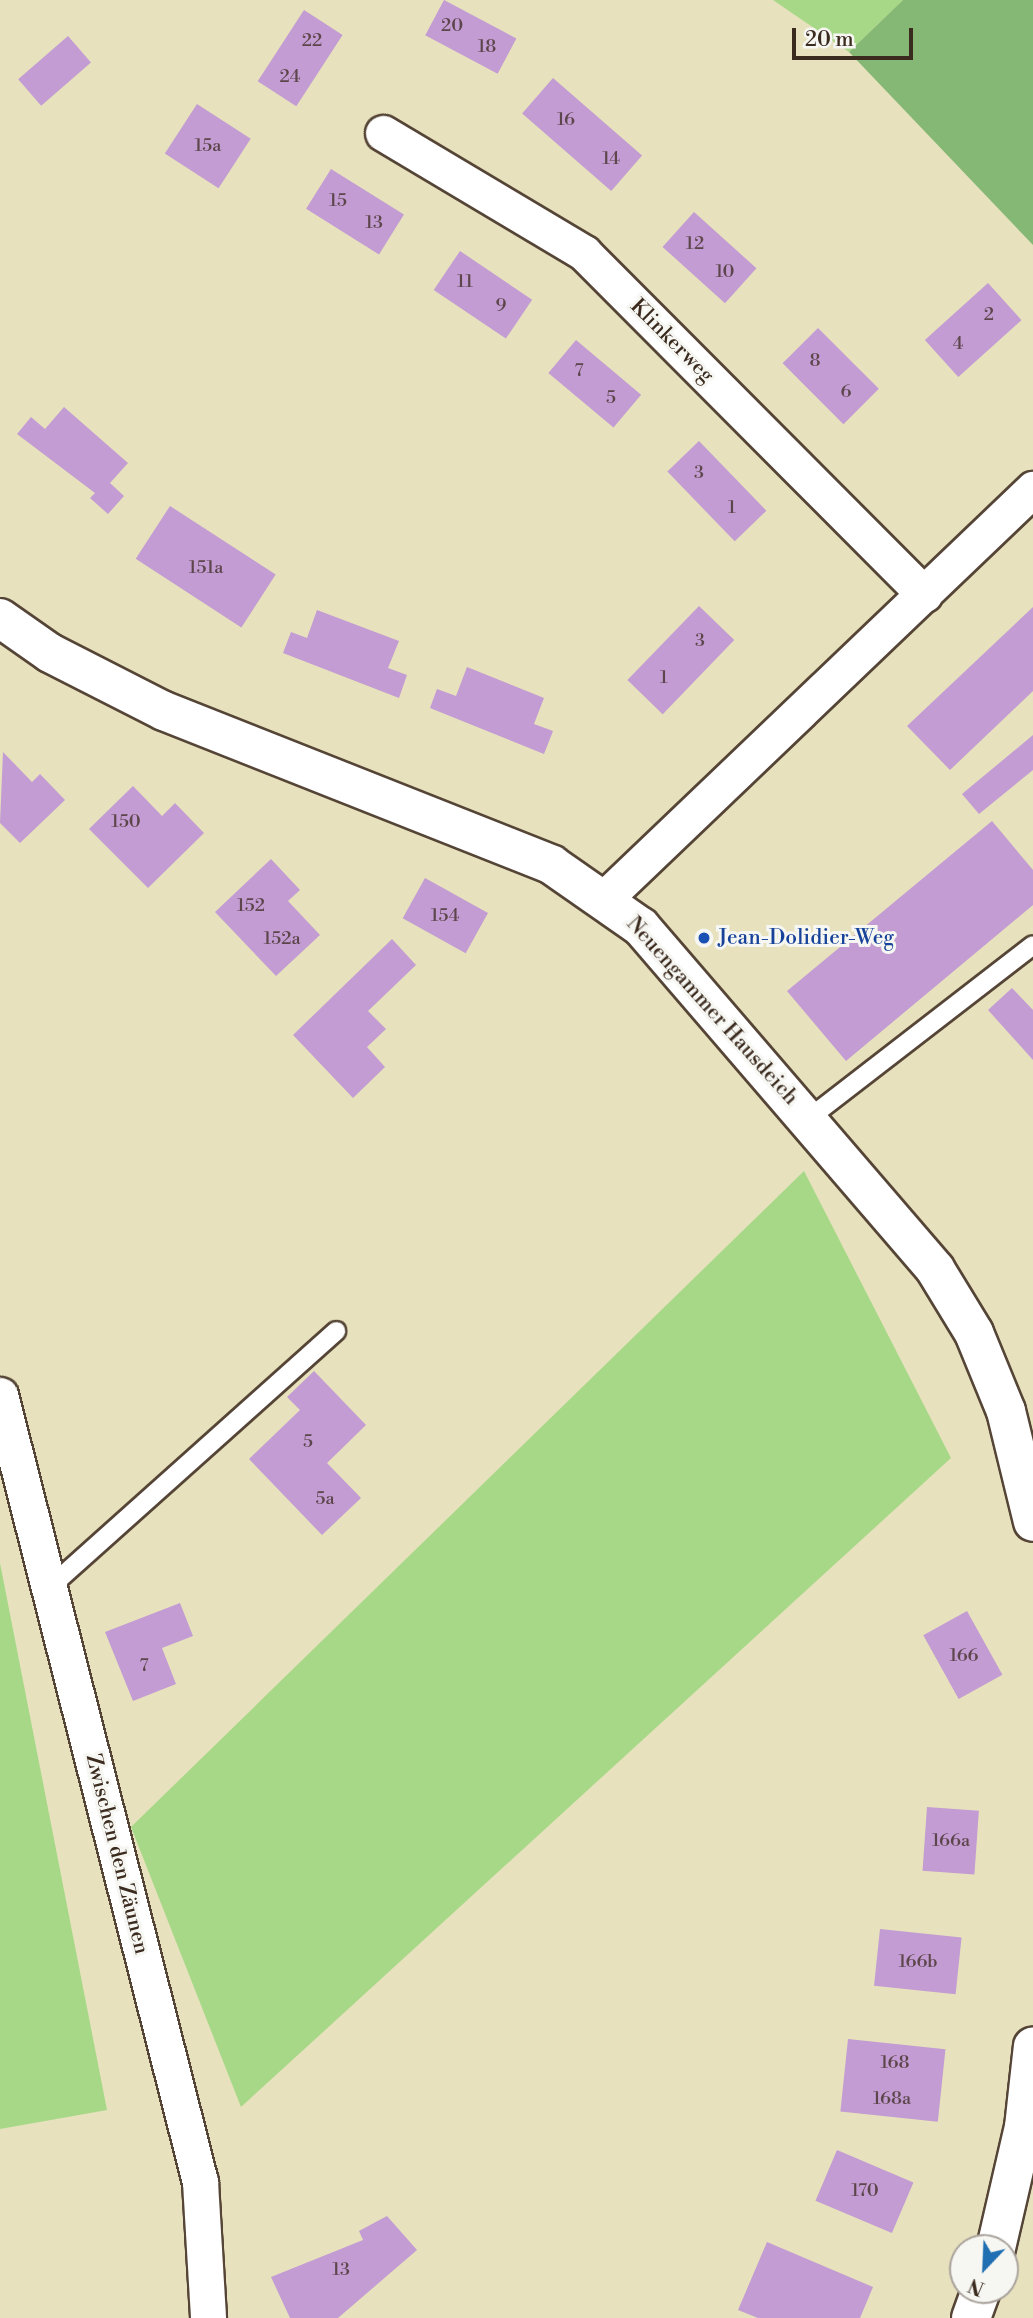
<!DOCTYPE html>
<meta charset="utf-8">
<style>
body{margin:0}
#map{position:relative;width:1033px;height:2318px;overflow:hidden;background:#e7e1be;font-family:"Libre Bodoni",serif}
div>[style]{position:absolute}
.green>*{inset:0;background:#a7d887}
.forest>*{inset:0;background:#85b874}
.building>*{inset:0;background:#c29cd2;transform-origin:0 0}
.roads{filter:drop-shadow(2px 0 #554536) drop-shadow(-2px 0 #554536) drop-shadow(0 2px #554536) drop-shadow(0 -2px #554536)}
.service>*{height:18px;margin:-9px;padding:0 9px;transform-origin:9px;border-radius:9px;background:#fff}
.minor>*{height:35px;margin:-17.5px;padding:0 17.5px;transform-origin:17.5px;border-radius:17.5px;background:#fff}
.tertiary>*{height:38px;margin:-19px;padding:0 19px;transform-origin:19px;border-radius:19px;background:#fff}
.dots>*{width:19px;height:19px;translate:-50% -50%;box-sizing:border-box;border:4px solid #f6f6f2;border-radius:50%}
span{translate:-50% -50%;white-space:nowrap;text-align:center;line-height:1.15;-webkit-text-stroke:6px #f6f6f2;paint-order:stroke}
.number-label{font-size:18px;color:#5d464b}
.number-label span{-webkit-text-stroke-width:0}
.street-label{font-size:21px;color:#3b2a1e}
.transit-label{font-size:21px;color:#164399}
.left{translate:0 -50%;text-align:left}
.north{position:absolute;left:949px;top:2234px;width:70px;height:70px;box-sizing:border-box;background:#f6f6f2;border:2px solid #aba49d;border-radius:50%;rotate:203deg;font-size:19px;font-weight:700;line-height:28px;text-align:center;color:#3b2a1e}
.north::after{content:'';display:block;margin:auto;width:24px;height:32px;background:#1f6fb2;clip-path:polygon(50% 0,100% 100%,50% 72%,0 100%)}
.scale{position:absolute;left:792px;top:28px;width:121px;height:32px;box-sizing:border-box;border:4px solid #3b2a1e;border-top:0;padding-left:9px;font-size:21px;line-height:24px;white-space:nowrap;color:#3b2a1e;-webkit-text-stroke:5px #f6f6f2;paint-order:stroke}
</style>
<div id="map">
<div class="green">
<i style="clip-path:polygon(773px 0,903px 0,849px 52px)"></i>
<i style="clip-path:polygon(804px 1171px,951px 1458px,241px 2107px,131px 1827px)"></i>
<i style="clip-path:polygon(0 1563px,107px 2110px,0 2129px)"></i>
</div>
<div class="forest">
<i style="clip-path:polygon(903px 0,1033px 0,1033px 245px,849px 52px)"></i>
</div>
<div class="building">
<i style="left:444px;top:0;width:82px;height:40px;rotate:28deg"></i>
<i style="left:304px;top:10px;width:46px;height:85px;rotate:33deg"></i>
<i style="left:68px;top:36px;width:35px;height:66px;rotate:49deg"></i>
<i style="left:553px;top:78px;width:118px;height:47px;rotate:41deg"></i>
<i style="left:197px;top:104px;width:64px;height:59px;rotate:33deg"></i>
<i style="left:331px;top:169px;width:86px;height:47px;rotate:32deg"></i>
<i style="left:694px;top:212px;width:84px;height:47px;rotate:42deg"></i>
<i style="left:460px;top:251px;width:87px;height:47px;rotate:34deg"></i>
<i style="left:988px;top:283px;width:50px;height:85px;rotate:48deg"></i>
<i style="left:818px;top:328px;width:86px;height:50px;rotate:45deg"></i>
<i style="left:576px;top:340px;width:85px;height:43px;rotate:40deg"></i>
<i style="clip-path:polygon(64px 407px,128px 463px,110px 483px,124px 496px,108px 514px,90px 498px,95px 493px,17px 434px,31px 417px,45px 429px)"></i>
<i style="left:699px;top:441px;width:97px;height:44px;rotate:46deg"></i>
<i style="left:170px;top:506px;width:126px;height:63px;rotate:33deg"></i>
<i style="left:699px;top:606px;width:49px;height:103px;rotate:44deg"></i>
<i style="clip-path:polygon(1033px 607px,1033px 691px,950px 770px,907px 726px)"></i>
<i style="clip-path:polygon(317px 610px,399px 641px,388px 668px,407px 675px,399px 698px,283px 653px,291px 632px,307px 638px)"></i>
<i style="clip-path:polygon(467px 667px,544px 698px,534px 724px,553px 731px,544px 754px,430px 708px,437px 689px,456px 696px)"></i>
<i style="clip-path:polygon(1033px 735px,1033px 770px,979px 814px,962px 794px)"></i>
<i style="clip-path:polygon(3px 752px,32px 782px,40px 774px,65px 800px,20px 843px,0 823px)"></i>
<i style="clip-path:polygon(133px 786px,162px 816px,175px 803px,204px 833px,148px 888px,89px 829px)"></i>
<i style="clip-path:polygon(992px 821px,1033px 870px,1033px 905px,846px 1061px,787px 991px)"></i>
<i style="clip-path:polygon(271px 859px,300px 890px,288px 901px,320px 935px,276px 976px,215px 912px)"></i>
<i style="left:425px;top:878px;width:72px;height:46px;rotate:29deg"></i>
<i style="clip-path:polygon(392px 939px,416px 965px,368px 1011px,386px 1029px,367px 1047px,385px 1067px,353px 1098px,293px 1035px)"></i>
<i style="clip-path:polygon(1012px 988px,1033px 1010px,1033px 1060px,988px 1010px)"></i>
<i style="clip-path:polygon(314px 1371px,366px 1425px,327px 1463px,361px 1498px,322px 1535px,249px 1459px,300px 1410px,287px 1397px)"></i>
<i style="clip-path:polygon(180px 1603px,193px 1636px,162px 1648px,176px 1684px,133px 1701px,105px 1632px)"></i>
<i style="left:967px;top:1611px;width:73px;height:50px;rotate:61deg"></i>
<i style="left:927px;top:1807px;width:52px;height:64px;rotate:4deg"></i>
<i style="left:880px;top:1929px;width:82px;height:57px;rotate:6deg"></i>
<i style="left:848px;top:2039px;width:98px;height:73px;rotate:6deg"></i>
<i style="left:837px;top:2150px;width:83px;height:55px;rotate:23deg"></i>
<i style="clip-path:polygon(387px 2216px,417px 2250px,338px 2318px,290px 2318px,271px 2277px,363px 2240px,359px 2231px)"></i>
<i style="clip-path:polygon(767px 2242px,873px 2287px,860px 2318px,758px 2318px,738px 2310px)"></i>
</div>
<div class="roads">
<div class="service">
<i style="left:808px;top:1119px;width:284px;rotate:-37.7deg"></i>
<i style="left:50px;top:1587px;width:384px;rotate:-41.8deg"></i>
</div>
<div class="minor">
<i style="left:383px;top:133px;width:234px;rotate:30.8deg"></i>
<i style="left:584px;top:253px;width:482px;rotate:45.1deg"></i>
<i style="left:606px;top:897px;width:591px;rotate:-43.7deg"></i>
<i style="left:0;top:1395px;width:812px;rotate:75.74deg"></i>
<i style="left:200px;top:2182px;width:136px;rotate:86.6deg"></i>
</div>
<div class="tertiary">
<i style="left:0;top:618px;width:61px;rotate:35deg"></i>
<i style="left:50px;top:653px;width:128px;rotate:27deg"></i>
<i style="left:164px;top:711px;width:417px;rotate:21.6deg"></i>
<i style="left:552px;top:865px;width:108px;rotate:34.9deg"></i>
<i style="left:641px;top:927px;width:451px;rotate:49.3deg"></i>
<i style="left:935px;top:1269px;width:75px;rotate:58.6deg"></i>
<i style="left:974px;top:1333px;width:84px;rotate:67.7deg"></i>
<i style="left:1006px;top:1411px;width:114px;rotate:76.3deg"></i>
<i style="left:996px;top:2248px;width:124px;rotate:-77deg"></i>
<i style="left:1024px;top:2127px;width:81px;rotate:-83.7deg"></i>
<i style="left:971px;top:2318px;width:30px;rotate:-70deg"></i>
</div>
</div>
<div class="dots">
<i style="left:704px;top:938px;background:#1a4fb4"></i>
</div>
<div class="number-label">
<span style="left:452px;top:26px">20</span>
<span style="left:312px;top:41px">22</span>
<span style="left:487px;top:47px">18</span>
<span style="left:290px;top:77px">24</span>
<span style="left:566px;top:120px">16</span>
<span style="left:208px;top:146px">15a</span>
<span style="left:611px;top:159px">14</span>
<span style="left:338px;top:201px">15</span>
<span style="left:374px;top:223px">13</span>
<span style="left:695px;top:244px">12</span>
<span style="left:725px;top:272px">10</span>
<span style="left:465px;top:282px">11</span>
<span style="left:501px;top:306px">9</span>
<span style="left:989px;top:315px">2</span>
<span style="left:958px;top:344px">4</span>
<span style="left:815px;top:361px">8</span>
<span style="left:579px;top:371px">7</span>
<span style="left:846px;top:392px">6</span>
<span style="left:611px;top:398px">5</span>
<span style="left:699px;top:473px">3</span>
<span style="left:732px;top:508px">1</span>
<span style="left:206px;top:568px">151a</span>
<span style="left:700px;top:641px">3</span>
<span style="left:664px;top:678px">1</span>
<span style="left:126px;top:822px">150</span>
<span style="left:251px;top:906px">152</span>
<span style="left:445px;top:916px">154</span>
<span style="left:282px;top:939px">152a</span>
<span style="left:308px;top:1442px">5</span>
<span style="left:325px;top:1499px">5a</span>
<span style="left:964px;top:1656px">166</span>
<span style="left:144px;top:1666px">7</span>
<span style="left:951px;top:1841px">166a</span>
<span style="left:918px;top:1962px">166b</span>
<span style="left:895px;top:2063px">168</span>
<span style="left:892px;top:2099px">168a</span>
<span style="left:865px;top:2191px">170</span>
<span style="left:341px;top:2270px">13</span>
</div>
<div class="street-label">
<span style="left:672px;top:341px;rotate:45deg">Klinkerweg</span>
<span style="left:712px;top:1011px;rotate:48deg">Neuengammer Hausdeich</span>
<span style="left:117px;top:1854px;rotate:76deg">Zwischen den Zäunen</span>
</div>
<div class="transit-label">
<span class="left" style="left:718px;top:938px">Jean-Dolidier-Weg</span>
</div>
<div class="north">N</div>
<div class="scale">20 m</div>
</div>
